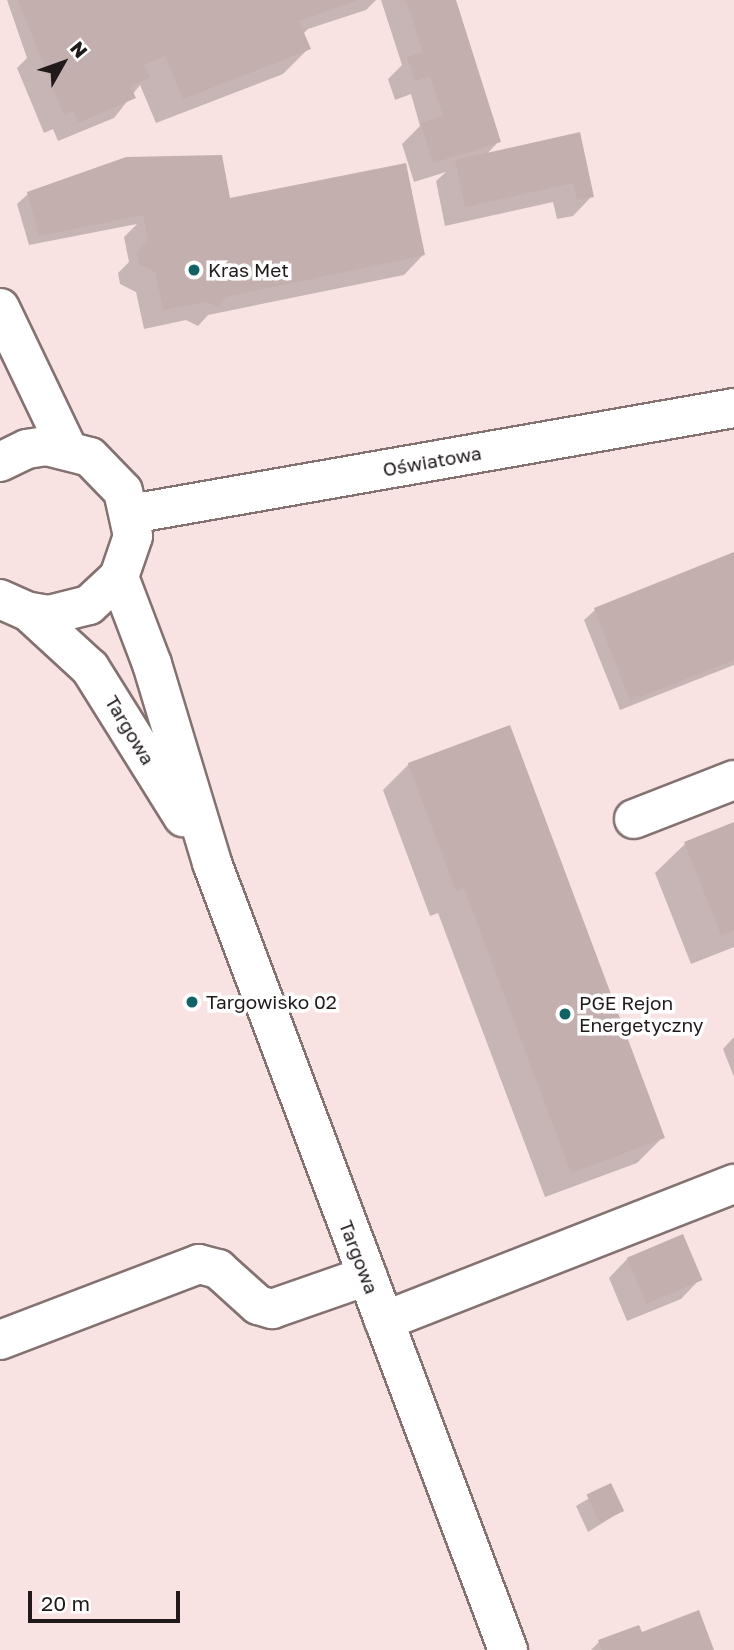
<!DOCTYPE html>
<meta charset="utf-8">
<style>
body{margin:0}
#map{position:relative;width:734px;height:1650px;overflow:hidden;background:#f8e3e2;font-family:"Golos Text",sans-serif}
div>[style]{position:absolute}
.shadow>*{inset:0;background:#0003}
.building>*{inset:0;background:#c3afae;transform-origin:0 0}
.roads{filter:drop-shadow(2px 0 #847271) drop-shadow(-2px 0 #847271) drop-shadow(0 2px #847271) drop-shadow(0 -2px #847271)}
.minor>*{height:38px;margin:-19px;padding:0 19px;transform-origin:19px;border-radius:19px;background:#fff}
.dots>*{width:19px;height:19px;translate:-50% -50%;box-sizing:border-box;border:4px solid #fff;border-radius:50%}
span{translate:-50% -50%;white-space:nowrap;text-align:center;line-height:1.15;-webkit-text-stroke:7px #fff;paint-order:stroke}
.poi-label{font-size:19px;color:#211a1a}
.left{translate:0 -50%;text-align:left}
.street-label{font-size:19px;color:#211a1a}
.north{position:absolute;left:28px;top:28px;width:70px;height:70px;-webkit-text-stroke:5px #fff;paint-order:stroke;rotate:50deg;font-size:19px;font-weight:700;line-height:28px;text-align:center;color:#211a1a}
.north::after{content:'';display:block;margin:auto;width:24px;height:32px;background:#211a1a;clip-path:polygon(50% 0,100% 100%,50% 72%,0 100%)}
.scale{position:absolute;left:28px;top:1591px;width:152px;height:32px;box-sizing:border-box;border:4px solid #211a1a;border-top:0;padding-left:9px;font-size:21px;line-height:24px;white-space:nowrap;color:#211a1a;-webkit-text-stroke:5px #fff;paint-order:stroke}
</style>
<div id="map">
<div class="shadow">
<i style="clip-path:polygon(7px 0,376px 0,366px 10px,308px 29px,303px 34px,309px 48px,283px 74px,156px 123px,140px 85px,114px 118px,58px 141px,53px 129px,44px 133px,17px 68px,27px 58px)"></i>
<i style="clip-path:polygon(381px 0,454px 0,499px 141px,486px 155px,579px 135px,592px 196px,573px 216px,557px 219px,553px 202px,445px 226px,436px 181px,446px 172px,414px 182px,402px 144px,420px 126px,411px 94px,395px 100px,388px 79px,402px 65px)"></i>
<i style="clip-path:polygon(28px 194px,228px 200px,423px 255px,404px 275px,208px 315px,198px 326px,186px 320px,144px 329px,136px 292px,120px 284px,118px 273px,129px 262px,124px 237px,137px 224px,29px 245px,17px 204px)"></i>
<i style="clip-path:polygon(734px 554px,734px 665px,620px 710px,584px 620px,595px 610px)"></i>
<i style="clip-path:polygon(409px 764px,663px 1137px,637px 1163px,545px 1197px,438px 913px,430px 916px,383px 790px)"></i>
<i style="clip-path:polygon(734px 824px,734px 947px,691px 964px,655px 873px,685px 844px)"></i>
<i style="clip-path:polygon(734px 1037px,734px 1077px,723px 1049px)"></i>
<i style="clip-path:polygon(628px 1258px,700px 1279px,681px 1299px,627px 1321px,609px 1278px)"></i>
<i style="clip-path:polygon(610px 1486px,622px 1511px,588px 1532px,576px 1506px)"></i>
<i style="clip-path:polygon(641px 1634px,713px 1650px,591px 1650px,599px 1642px)"></i>
</div>
<div class="building">
<i style="clip-path:polygon(18px 0,358px 0,299px 21px,311px 49px,183px 99px,165px 56px,144px 65px,150px 78px,130px 86px,136px 98px,78px 123px,73px 111px,64px 115px)"></i>
<i style="clip-path:polygon(406px 0,456px 0,501px 142px,433px 163px,421px 123px,443px 116px,430px 76px,415px 81px,407px 57px,423px 52px)"></i>
<i style="clip-path:polygon(580px 132px,594px 197px,577px 200px,573px 183px,465px 207px,455px 160px)"></i>
<i style="clip-path:polygon(222px 155px,230px 198px,406px 163px,425px 255px,225px 297px,219px 307px,206px 302px,163px 310px,155px 272px,139px 264px,137px 252px,148px 240px,143px 215px,39px 236px,27px 192px,126px 157px)"></i>
<i style="clip-path:polygon(734px 552px,734px 660px,630px 701px,594px 608px)"></i>
<i style="clip-path:polygon(510px 725px,665px 1138px,571px 1173px,464px 888px,456px 891px,408px 763px)"></i>
<i style="clip-path:polygon(734px 822px,734px 930px,721px 935px,684px 842px)"></i>
<i style="left:683px;top:1234px;width:50px;height:61px;rotate:67deg"></i>
<i style="left:611px;top:1483px;width:31px;height:27px;rotate:65deg"></i>
<i style="clip-path:polygon(699px 1610px,714px 1650px,602px 1650px,598px 1640px,639px 1625px,642px 1632px)"></i>
</div>
<div class="roads">
<div class="minor">
<i style="left:0;top:308px;width:155px;rotate:64.4deg"></i>
<i style="left:0;top:462px;width:30px;rotate:-26deg"></i>
<i style="left:27px;top:449px;width:20px;rotate:-9deg"></i>
<i style="left:47px;top:446px;width:44px;rotate:14.3deg"></i>
<i style="left:90px;top:457px;width:47px;rotate:45.9deg"></i>
<i style="left:123px;top:491px;width:46px;rotate:77.5deg"></i>
<i style="left:133px;top:536px;width:43px;rotate:108.9deg"></i>
<i style="left:119px;top:577px;width:41px;rotate:137deg"></i>
<i style="left:89px;top:605px;width:41px;rotate:166deg"></i>
<i style="left:49px;top:615px;width:20px;rotate:-171deg"></i>
<i style="left:29px;top:612px;width:32px;rotate:-156deg"></i>
<i style="left:131px;top:514px;width:612px;rotate:-9.97deg"></i>
<i style="left:119px;top:577px;width:93px;rotate:69.2deg"></i>
<i style="left:152px;top:664px;width:208px;rotate:73.2deg"></i>
<i style="left:212px;top:863px;width:841px;rotate:69.39deg"></i>
<i style="left:29px;top:612px;width:83px;rotate:42.6deg"></i>
<i style="left:90px;top:668px;width:176px;rotate:58deg"></i>
<i style="left:634px;top:819px;width:107px;rotate:-21.3deg"></i>
<i style="left:384px;top:1321px;width:376px;rotate:-21.4deg"></i>
<i style="left:0;top:1340px;width:213px;rotate:-20.9deg"></i>
<i style="left:199px;top:1264px;width:20px;rotate:15deg"></i>
<i style="left:218px;top:1269px;width:54px;rotate:42deg"></i>
<i style="left:258px;top:1305px;width:15px;rotate:16deg"></i>
<i style="left:272px;top:1309px;width:101px;rotate:-19.2deg"></i>
</div>
</div>
<div class="dots">
<i style="left:194px;top:270px;background:#106265"></i>
<i style="left:192px;top:1002px;background:#106265"></i>
<i style="left:565px;top:1014px;background:#106265"></i>
</div>
<div class="poi-label">
<span class="left" style="left:208px;top:270px">Kras Met</span>
<span class="left" style="left:206px;top:1002px">Targowisko 02</span>
<span class="left" style="left:579px;top:1014px">PGE Rejon<br>Energetyczny</span>
</div>
<div class="street-label">
<span style="left:432px;top:461px;rotate:-10deg">Oświatowa</span>
<span style="left:130px;top:730px;rotate:59deg">Targowa</span>
<span style="left:359px;top:1257px;rotate:69deg">Targowa</span>
</div>
<div class="north">N</div>
<div class="scale">20 m</div>
</div>
